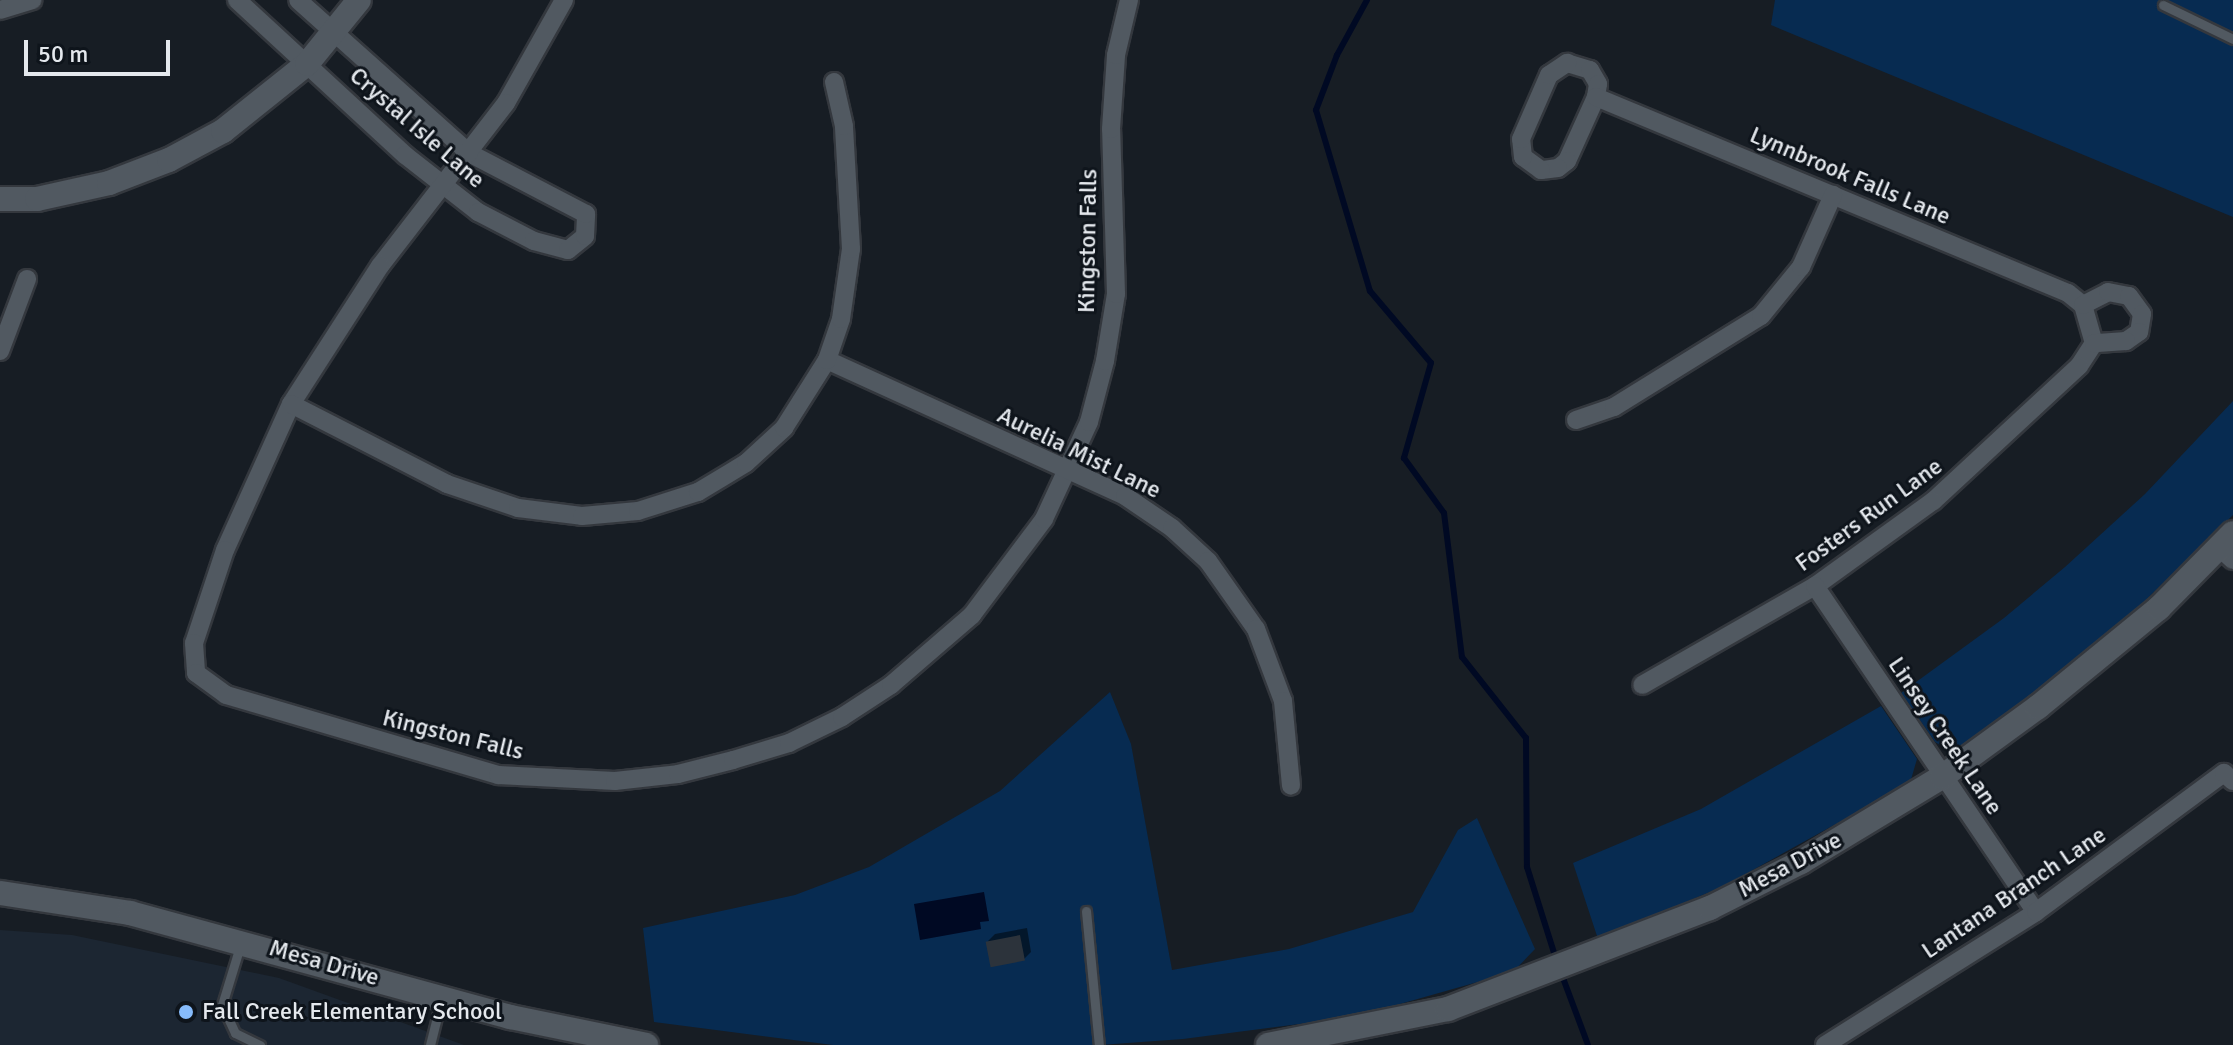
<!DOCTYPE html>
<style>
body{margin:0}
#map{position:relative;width:2233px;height:1045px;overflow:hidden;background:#171d24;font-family:Signika,sans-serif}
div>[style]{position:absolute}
.built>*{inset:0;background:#1c2632}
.green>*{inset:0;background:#072b51}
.water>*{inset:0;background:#000923}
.shadow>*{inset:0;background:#0007}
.stream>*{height:6px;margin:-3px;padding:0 3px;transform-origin:3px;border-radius:3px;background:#000923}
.building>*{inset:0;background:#2c333b;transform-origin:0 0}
.roads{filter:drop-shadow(2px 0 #34383e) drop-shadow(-2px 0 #34383e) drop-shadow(0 2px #34383e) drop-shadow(0 -2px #34383e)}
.lane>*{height:9px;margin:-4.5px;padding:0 4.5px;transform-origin:4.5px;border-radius:4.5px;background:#515961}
.street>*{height:18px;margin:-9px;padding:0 9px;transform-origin:9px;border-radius:9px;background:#515961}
.secondary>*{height:24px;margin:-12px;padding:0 12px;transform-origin:12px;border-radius:12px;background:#515961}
.dots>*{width:22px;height:22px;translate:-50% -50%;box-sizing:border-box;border:4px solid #0e141b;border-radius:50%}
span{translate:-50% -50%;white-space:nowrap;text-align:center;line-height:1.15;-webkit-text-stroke:6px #0e141b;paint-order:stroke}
.street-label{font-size:24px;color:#e4e8ed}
.poi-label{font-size:24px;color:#e4e8ed}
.left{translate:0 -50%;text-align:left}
.scale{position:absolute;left:24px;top:40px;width:146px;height:36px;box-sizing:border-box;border:4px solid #e4e8ed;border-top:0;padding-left:10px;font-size:24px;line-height:28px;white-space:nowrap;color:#e4e8ed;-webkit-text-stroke:6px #0e141b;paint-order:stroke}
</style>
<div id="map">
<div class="built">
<i style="clip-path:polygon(0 930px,72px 935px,279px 978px,464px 1045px,0 1045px)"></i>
</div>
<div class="green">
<i style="clip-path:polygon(1775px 0,2233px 0,2233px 217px,1771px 25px)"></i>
<i style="clip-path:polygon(2233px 401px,2233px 515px,2116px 629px,2042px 690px,1963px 745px,1947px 749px,1935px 742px,1901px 693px,2004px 618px,2065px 567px,2145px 494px)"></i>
<i style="clip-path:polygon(1110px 692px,1131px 744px,1172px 970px,1289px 949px,1413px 912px,1458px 830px,1477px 818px,1535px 949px,1513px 972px,1354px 1017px,1183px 1039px,1100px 1045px,833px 1045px,654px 1022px,643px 928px,795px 895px,869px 867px,1000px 791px)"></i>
<i style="clip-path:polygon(1881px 706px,1917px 759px,1910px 783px,1724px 886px,1598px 939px,1573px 863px,1701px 809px)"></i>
</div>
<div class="water">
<i style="clip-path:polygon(984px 892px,989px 921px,980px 922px,981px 929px,920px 940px,914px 904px)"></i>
</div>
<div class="shadow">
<i style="clip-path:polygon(1027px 928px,1031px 952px,1024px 959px,988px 941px,995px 934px)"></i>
</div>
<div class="stream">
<i style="left:1367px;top:0;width:63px;rotate:118.6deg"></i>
<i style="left:1337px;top:55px;width:59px;rotate:110.9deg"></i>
<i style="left:1316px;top:110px;width:189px;rotate:73.4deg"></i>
<i style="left:1370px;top:291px;width:94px;rotate:49.7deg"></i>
<i style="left:1431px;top:363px;width:99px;rotate:105.9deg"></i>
<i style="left:1404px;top:458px;width:68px;rotate:54deg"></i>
<i style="left:1444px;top:513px;width:145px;rotate:82.9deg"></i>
<i style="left:1462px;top:657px;width:103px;rotate:51.7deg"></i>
<i style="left:1526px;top:738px;width:129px;rotate:89.6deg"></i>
<i style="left:1527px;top:867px;width:96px;rotate:72.5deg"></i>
<i style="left:1560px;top:970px;width:80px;rotate:69.5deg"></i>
</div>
<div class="building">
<i style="left:1020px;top:935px;width:26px;height:35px;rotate:79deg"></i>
</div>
<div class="roads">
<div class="lane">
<i style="left:2163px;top:5px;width:78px;rotate:25.9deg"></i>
<i style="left:1086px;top:911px;width:135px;rotate:84.5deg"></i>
<i style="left:240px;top:946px;width:62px;rotate:107deg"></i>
<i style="left:222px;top:1005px;width:31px;rotate:65deg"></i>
<i style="left:235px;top:1033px;width:28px;rotate:26deg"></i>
<i style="left:430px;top:1045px;width:45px;rotate:-76deg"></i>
</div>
<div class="street">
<i style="left:237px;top:0;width:229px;rotate:42.7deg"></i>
<i style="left:405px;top:155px;width:93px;rotate:38deg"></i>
<i style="left:478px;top:212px;width:63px;rotate:27.4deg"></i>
<i style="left:534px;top:241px;width:35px;rotate:15deg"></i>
<i style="left:568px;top:250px;width:22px;rotate:-39deg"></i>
<i style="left:585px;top:236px;width:22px;rotate:-87deg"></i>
<i style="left:586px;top:214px;width:132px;rotate:-152.5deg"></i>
<i style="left:469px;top:153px;width:229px;rotate:-138.2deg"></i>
<i style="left:564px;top:0;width:118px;rotate:119.4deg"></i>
<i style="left:506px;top:103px;width:206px;rotate:127.7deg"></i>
<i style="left:380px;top:266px;width:164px;rotate:122.8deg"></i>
<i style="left:291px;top:404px;width:160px;rotate:114.3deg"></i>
<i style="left:225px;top:550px;width:98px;rotate:108.4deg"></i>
<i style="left:194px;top:643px;width:30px;rotate:86deg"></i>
<i style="left:196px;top:673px;width:37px;rotate:36deg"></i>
<i style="left:226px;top:695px;width:284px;rotate:16.4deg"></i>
<i style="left:498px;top:775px;width:117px;rotate:2.9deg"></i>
<i style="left:615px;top:781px;width:63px;rotate:-6.3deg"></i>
<i style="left:678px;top:774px;width:57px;rotate:-14.3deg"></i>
<i style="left:733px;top:760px;width:59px;rotate:-16.9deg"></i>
<i style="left:789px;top:743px;width:59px;rotate:-26.1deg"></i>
<i style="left:842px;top:717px;width:59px;rotate:-33.1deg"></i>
<i style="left:891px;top:685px;width:107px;rotate:-40.8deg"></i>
<i style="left:972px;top:615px;width:120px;rotate:-53.1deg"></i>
<i style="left:1044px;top:519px;width:107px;rotate:-65.1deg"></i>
<i style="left:1089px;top:422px;width:63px;rotate:-75.3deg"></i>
<i style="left:1105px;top:361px;width:68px;rotate:-80.7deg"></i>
<i style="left:1116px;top:294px;width:165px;rotate:-91.7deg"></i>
<i style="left:1111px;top:129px;width:74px;rotate:-86.1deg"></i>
<i style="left:1116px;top:55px;width:57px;rotate:-76.7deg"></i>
<i style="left:0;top:10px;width:34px;rotate:-17deg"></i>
<i style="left:1567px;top:63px;width:24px;rotate:17deg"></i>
<i style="left:1590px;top:70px;width:16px;rotate:60deg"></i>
<i style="left:1598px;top:84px;width:13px;rotate:99deg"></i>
<i style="left:1596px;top:97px;width:70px;rotate:114.4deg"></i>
<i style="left:1567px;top:161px;width:11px;rotate:142deg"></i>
<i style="left:1558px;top:168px;width:17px;rotate:173deg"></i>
<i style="left:1541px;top:170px;width:22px;rotate:-144deg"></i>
<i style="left:1523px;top:157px;width:18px;rotate:-96deg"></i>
<i style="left:1521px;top:139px;width:70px;rotate:-66.4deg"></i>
<i style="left:1549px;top:75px;width:22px;rotate:-34deg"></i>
<i style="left:1596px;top:97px;width:511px;rotate:22.55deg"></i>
<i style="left:2068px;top:293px;width:19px;rotate:39deg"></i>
<i style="left:2083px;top:305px;width:40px;rotate:74deg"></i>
<i style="left:2094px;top:343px;width:27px;rotate:123deg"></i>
<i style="left:2079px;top:366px;width:199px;rotate:137.2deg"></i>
<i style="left:1933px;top:501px;width:145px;rotate:144.2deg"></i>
<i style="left:1815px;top:586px;width:199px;rotate:150.2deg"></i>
<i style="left:2083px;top:305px;width:28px;rotate:-27deg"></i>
<i style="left:2108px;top:292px;width:21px;rotate:11deg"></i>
<i style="left:2129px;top:296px;width:22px;rotate:54deg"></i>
<i style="left:2142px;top:314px;width:18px;rotate:99deg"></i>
<i style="left:2139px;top:332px;width:16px;rotate:145deg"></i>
<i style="left:2126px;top:341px;width:32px;rotate:176deg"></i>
<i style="left:0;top:351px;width:77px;rotate:-69.4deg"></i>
<i style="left:827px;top:360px;width:328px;rotate:24.5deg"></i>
<i style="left:1125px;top:496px;width:57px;rotate:34.2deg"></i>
<i style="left:1172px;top:528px;width:49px;rotate:42.5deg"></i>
<i style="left:1208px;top:561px;width:83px;rotate:54.8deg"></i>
<i style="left:1256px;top:629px;width:77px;rotate:69.4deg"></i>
<i style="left:1283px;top:701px;width:85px;rotate:84.6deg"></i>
<i style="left:291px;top:404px;width:175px;rotate:27.1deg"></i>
<i style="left:447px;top:484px;width:75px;rotate:18.7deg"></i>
<i style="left:518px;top:508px;width:64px;rotate:7.1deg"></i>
<i style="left:582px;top:516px;width:56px;rotate:-5.1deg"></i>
<i style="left:638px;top:511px;width:63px;rotate:-17.6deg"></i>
<i style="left:698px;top:492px;width:56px;rotate:-31.1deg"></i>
<i style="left:746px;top:463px;width:52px;rotate:-42.6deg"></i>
<i style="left:784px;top:428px;width:80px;rotate:-57.7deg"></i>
<i style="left:827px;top:360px;width:43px;rotate:-71.1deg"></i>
<i style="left:841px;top:319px;width:71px;rotate:-81.9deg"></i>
<i style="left:851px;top:249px;width:123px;rotate:-93.3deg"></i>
<i style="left:844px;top:126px;width:45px;rotate:-102.8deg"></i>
<i style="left:1576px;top:420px;width:40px;rotate:-18.9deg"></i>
<i style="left:1614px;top:407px;width:173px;rotate:-31.8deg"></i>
<i style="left:1761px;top:316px;width:63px;rotate:-50.8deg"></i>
<i style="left:1801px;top:267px;width:79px;rotate:-66deg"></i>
<i style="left:2219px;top:547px;width:19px;rotate:43deg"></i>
<i style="left:1815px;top:586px;width:394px;rotate:55.9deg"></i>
<i style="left:1825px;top:1045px;width:249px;rotate:-32.2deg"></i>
<i style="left:2036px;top:912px;width:234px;rotate:-36.5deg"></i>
<i style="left:2224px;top:773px;width:12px;rotate:42deg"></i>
</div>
<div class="secondary">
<i style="left:0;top:199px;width:37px"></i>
<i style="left:37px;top:199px;width:74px;rotate:-12.5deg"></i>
<i style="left:109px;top:183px;width:64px;rotate:-21deg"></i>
<i style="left:169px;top:160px;width:61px;rotate:-28.2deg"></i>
<i style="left:223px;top:131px;width:107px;rotate:-38.6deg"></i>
<i style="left:307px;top:64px;width:82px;rotate:-50.9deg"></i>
<i style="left:0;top:893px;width:132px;rotate:8.7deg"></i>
<i style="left:130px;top:913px;width:394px;rotate:15.3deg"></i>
<i style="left:510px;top:1017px;width:139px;rotate:11.6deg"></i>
<i style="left:1268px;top:1045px;width:184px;rotate:-11.3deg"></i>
<i style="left:1448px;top:1009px;width:281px;rotate:-21.1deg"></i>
<i style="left:1710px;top:908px;width:102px;rotate:-26.8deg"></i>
<i style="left:1801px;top:862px;width:165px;rotate:-31.1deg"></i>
<i style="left:1942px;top:777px;width:119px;rotate:-36.1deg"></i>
<i style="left:2038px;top:707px;width:156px;rotate:-39.3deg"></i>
<i style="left:2159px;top:608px;width:105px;rotate:-45.4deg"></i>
</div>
</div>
<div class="dots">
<i style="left:186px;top:1012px;background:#86bbfb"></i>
</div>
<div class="street-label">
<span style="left:417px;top:128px;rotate:41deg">Crystal Isle Lane</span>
<span style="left:1850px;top:176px;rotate:23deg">Lynnbrook Falls Lane</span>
<span style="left:1088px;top:241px;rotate:-89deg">Kingston Falls</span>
<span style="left:1079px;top:453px;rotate:26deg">Aurelia Mist Lane</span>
<span style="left:1869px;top:515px;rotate:-36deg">Fosters Run Lane</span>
<span style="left:453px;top:735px;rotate:14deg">Kingston Falls</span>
<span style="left:1945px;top:736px;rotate:56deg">Linsey Creek Lane</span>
<span style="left:1790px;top:865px;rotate:-28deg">Mesa Drive</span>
<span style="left:2014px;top:893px;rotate:-34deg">Lantana Branch Lane</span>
<span style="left:324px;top:963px;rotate:16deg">Mesa Drive</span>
</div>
<div class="poi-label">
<span class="left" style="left:202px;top:1012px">Fall Creek Elementary School</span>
</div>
<div class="scale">50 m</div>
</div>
